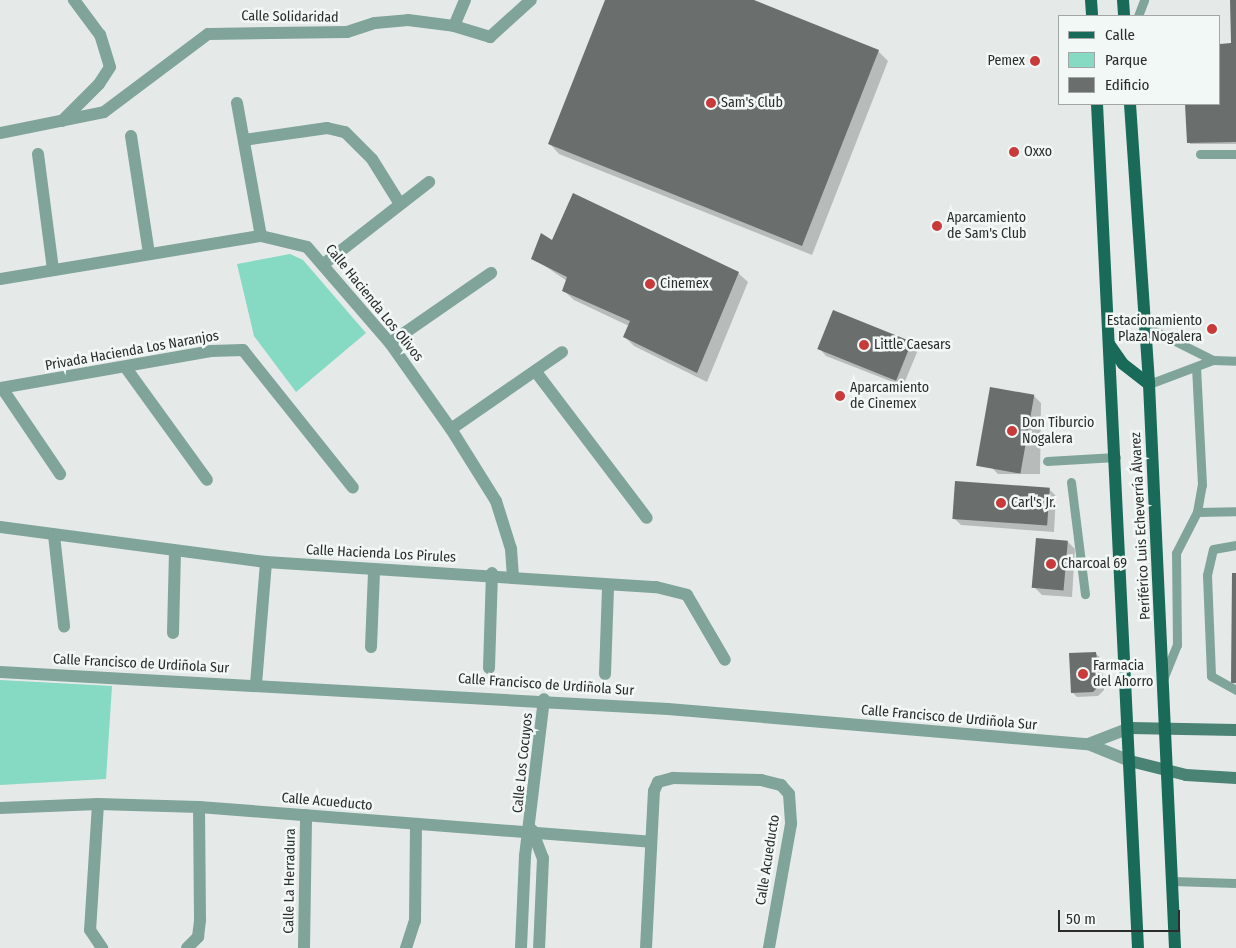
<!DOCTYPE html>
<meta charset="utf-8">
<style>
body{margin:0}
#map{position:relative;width:1236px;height:948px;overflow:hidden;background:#e5eae9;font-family:"Fira Sans Condensed",sans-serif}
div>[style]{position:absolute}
.green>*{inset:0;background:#86d9c3}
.shadow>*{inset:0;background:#0003}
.building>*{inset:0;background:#6a6f6d;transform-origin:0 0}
.service>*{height:9px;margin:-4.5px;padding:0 4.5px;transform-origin:4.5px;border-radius:4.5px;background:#80a499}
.minor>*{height:12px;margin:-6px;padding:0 6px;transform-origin:6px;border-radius:6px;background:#80a499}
.tertiary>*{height:12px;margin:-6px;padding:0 6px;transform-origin:6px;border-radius:6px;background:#80a499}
.secondary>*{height:12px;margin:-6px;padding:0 6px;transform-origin:6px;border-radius:6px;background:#4a8273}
.primary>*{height:12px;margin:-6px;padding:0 6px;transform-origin:6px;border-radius:6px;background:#1a6a59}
.dots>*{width:14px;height:14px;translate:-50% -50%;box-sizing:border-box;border:2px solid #f2f8f6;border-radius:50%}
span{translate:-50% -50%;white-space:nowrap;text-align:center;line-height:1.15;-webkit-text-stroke:5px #f2f8f6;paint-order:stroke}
.street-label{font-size:14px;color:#2a2c2c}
.poi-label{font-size:14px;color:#2a2c2c}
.right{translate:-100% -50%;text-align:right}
.left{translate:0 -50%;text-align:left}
.legend{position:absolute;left:1058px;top:15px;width:162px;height:90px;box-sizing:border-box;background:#f2f8f6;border:1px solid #a2a6a5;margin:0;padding:6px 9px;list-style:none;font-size:15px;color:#2a2c2c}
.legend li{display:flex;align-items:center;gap:10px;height:25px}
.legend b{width:25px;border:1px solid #a2a6a5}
.scale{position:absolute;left:1058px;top:910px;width:122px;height:22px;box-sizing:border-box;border:2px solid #2a2c2c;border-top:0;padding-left:6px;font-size:15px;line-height:18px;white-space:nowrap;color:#2a2c2c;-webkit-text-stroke:4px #f2f8f6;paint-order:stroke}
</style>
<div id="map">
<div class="green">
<i style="clip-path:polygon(290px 254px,303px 260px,366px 333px,296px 392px,254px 336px,237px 264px)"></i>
<i style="clip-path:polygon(0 680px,112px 686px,106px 779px,0 785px)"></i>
</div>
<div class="shadow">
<i style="clip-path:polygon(606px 0,751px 0,878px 51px,888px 61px,812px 255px,559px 154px,550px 144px)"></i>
<i style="clip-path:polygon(1231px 0,1236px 0,1236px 144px,1190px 144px,1186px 104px,1220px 104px,1220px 46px,1236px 46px)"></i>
<i style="clip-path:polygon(552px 242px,738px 273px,748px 282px,707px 382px,634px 346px,624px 336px,629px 326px,574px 300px,564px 291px,567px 281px,533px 258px)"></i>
<i style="clip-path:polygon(911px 343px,918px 350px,903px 386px,826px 356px,819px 348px)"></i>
<i style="clip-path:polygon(1034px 396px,1041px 403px,1040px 474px,998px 474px,991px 467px)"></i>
<i style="clip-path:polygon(1049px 489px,1056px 496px,1054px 532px,961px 525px,954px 518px)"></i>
<i style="clip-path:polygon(1068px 542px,1075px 549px,1072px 597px,1042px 595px,1035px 588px)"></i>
<i style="clip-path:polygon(1096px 654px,1101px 658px,1104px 690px,1098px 696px,1077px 697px,1072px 692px)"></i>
</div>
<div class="building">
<i style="clip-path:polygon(605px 0,754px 0,879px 50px,802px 246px,548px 144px)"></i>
<i style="clip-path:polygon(1230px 0,1236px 0,1236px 142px,1187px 143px,1185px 104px,1220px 104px,1220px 44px,1231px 43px)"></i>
<i style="clip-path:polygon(573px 193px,739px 272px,697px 373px,623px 337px,630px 321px,562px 291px,567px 277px,531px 259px,541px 233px,552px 240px)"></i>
<i style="left:833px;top:310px;width:85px;height:42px;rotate:22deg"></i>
<i style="left:990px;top:387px;width:45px;height:80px;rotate:10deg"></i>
<i style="left:955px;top:481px;width:95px;height:38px;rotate:4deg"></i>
<i style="left:1036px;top:538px;width:32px;height:50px;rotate:5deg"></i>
<i style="clip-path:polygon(1232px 573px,1236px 573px,1236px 683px,1231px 683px)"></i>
<i style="clip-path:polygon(1096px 652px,1100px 685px,1093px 692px,1071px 693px,1069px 653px)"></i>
</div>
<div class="service">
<i style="left:1138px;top:16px;width:17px;rotate:-69deg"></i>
<i style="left:1200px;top:154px;width:36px"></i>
<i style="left:1145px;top:326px;width:76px;rotate:26.6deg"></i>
<i style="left:1149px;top:384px;width:68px;rotate:-20.6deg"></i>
<i style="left:1213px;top:360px;width:23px;rotate:2deg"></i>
<i style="left:1047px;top:461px;width:69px;rotate:-3.3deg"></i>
<i style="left:1071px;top:482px;width:113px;rotate:82.9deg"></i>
<i style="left:1197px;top:512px;width:39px;rotate:-1deg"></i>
<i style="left:1236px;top:545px;width:23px;rotate:170deg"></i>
<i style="left:1213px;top:549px;width:27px;rotate:103deg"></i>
<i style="left:1207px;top:575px;width:101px;rotate:87.7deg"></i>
<i style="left:1211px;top:676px;width:29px;rotate:29deg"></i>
<i style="left:1163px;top:679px;width:37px;rotate:-68deg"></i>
<i style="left:1177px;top:645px;width:92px;rotate:-90.6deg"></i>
<i style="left:1176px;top:553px;width:46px;rotate:-62.9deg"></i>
<i style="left:1197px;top:512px;width:27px;rotate:-80deg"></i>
<i style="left:1202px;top:485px;width:118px;rotate:-92.9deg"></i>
<i style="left:1172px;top:881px;width:64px;rotate:1.8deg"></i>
</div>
<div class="minor">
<i style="left:454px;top:26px;width:28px;rotate:-67deg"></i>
<i style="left:237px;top:103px;width:135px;rotate:79.8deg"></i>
<i style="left:62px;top:121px;width:52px;rotate:-45deg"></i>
<i style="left:99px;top:84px;width:20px;rotate:-57deg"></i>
<i style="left:110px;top:67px;width:34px;rotate:-107deg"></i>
<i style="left:100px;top:35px;width:44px;rotate:-126.6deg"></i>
<i style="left:0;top:133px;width:106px;rotate:-11.4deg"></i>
<i style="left:104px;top:112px;width:130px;rotate:-36.9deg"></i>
<i style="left:208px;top:34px;width:139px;rotate:-0.8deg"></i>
<i style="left:347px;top:32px;width:29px;rotate:-18deg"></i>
<i style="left:375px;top:23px;width:33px;rotate:-5deg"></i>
<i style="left:408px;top:20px;width:46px;rotate:7.4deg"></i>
<i style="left:454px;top:26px;width:38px;rotate:17deg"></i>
<i style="left:490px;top:37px;width:55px;rotate:-42.1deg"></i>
<i style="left:131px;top:136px;width:119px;rotate:81.3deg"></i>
<i style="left:244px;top:140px;width:84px;rotate:-8.2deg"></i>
<i style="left:327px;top:128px;width:18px;rotate:13deg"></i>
<i style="left:345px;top:132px;width:38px;rotate:45deg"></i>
<i style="left:372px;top:159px;width:53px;rotate:58.1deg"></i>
<i style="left:38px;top:154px;width:117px;rotate:82.6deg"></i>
<i style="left:325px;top:263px;width:132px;rotate:-37.9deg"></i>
<i style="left:0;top:279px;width:265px;rotate:-9.4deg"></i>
<i style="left:261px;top:236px;width:47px;rotate:13.4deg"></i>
<i style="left:307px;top:247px;width:127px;rotate:49.2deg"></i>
<i style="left:390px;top:343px;width:105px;rotate:54.7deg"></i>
<i style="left:451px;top:429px;width:85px;rotate:58deg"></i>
<i style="left:496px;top:501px;width:50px;rotate:72.6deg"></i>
<i style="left:511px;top:549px;width:26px;rotate:86deg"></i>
<i style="left:390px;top:343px;width:123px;rotate:-34.7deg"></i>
<i style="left:126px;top:368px;width:138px;rotate:54.1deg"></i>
<i style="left:536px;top:372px;width:183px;rotate:52.8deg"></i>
<i style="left:0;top:388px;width:214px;rotate:-9.9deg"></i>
<i style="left:211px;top:351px;width:32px;rotate:-2deg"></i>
<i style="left:243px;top:350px;width:176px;rotate:51.4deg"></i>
<i style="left:2px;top:388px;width:104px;rotate:56deg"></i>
<i style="left:451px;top:429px;width:135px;rotate:-34.7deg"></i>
<i style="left:0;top:527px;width:268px;rotate:7.5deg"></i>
<i style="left:266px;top:562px;width:391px;rotate:3.7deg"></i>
<i style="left:656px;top:587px;width:32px;rotate:14deg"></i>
<i style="left:687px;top:595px;width:75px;rotate:59.7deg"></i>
<i style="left:54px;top:535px;width:92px;rotate:83.7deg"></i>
<i style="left:173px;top:633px;width:80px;rotate:-88.6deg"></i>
<i style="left:371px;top:647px;width:76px;rotate:-87.7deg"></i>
<i style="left:489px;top:668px;width:95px;rotate:-88.2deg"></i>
<i style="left:605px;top:674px;width:88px;rotate:-88deg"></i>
<i style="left:256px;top:684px;width:122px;rotate:-85.3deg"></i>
<i style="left:98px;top:804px;width:126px;rotate:93.6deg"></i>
<i style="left:90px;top:930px;width:22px;rotate:56deg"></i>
<i style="left:0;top:808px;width:98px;rotate:-2.3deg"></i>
<i style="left:98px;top:804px;width:101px;rotate:1.7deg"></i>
<i style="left:199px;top:807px;width:453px;rotate:4.4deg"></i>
<i style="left:532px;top:830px;width:30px;rotate:69deg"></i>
<i style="left:543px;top:858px;width:90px;rotate:92.5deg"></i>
<i style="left:187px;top:948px;width:16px;rotate:-45deg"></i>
<i style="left:198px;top:937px;width:17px;rotate:-83deg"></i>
<i style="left:200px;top:920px;width:113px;rotate:-90.5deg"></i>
<i style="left:304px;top:948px;width:133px;rotate:-89.1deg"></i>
<i style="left:406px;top:948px;width:28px;rotate:-72deg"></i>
<i style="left:415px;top:921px;width:96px;rotate:-89.4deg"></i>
<i style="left:521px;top:948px;width:92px;rotate:-87.5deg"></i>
<i style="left:525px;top:856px;width:158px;rotate:-83.1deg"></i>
<i style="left:646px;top:948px;width:157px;rotate:-87.1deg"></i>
<i style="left:654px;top:791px;width:10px;rotate:-66deg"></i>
<i style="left:658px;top:782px;width:16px;rotate:-15deg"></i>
<i style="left:673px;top:778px;width:88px;rotate:1.3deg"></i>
<i style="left:761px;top:780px;width:21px;rotate:14deg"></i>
<i style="left:781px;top:785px;width:12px;rotate:48deg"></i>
<i style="left:789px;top:794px;width:30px;rotate:86deg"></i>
<i style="left:791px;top:824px;width:126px;rotate:100.1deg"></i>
</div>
<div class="tertiary">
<i style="left:0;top:672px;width:669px;rotate:3.17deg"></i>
<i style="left:668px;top:709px;width:421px;rotate:4.8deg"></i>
<i style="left:1088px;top:744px;width:45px;rotate:22deg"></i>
<i style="left:1088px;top:744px;width:45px;rotate:-20.9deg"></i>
</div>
<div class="secondary">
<i style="left:1130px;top:728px;width:106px;rotate:1.1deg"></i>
<i style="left:1130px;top:761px;width:58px;rotate:14deg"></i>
<i style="left:1186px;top:775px;width:50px;rotate:3.4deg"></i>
</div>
<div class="primary">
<i style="left:1091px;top:0;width:16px;rotate:86deg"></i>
<i style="left:1123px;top:0;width:16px;rotate:86deg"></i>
<i style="left:1097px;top:104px;width:845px;rotate:87.22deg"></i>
<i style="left:1130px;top:104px;width:281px;rotate:86.1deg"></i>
<i style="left:1149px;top:384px;width:565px;rotate:87.36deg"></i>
<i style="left:1109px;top:344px;width:24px;rotate:55deg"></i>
<i style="left:1123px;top:364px;width:33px;rotate:38deg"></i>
</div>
<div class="dots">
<i style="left:1035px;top:61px;background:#c93b3b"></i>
<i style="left:711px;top:103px;background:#c93b3b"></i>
<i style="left:1014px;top:152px;background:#c93b3b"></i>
<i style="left:937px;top:226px;background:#c93b3b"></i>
<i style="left:650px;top:284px;background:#c93b3b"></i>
<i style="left:1212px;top:329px;background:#c93b3b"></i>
<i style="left:864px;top:345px;background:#c93b3b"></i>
<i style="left:840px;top:396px;background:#c93b3b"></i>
<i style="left:1012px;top:431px;background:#c93b3b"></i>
<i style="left:1001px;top:503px;background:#c93b3b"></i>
<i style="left:1051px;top:564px;background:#c93b3b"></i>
<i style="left:1083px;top:674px;background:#c93b3b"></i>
</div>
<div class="street-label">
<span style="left:290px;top:17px;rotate:1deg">Calle Solidaridad</span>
<span style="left:374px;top:303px;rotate:51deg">Calle Hacienda Los Olivos</span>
<span style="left:132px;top:351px;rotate:-10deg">Privada Hacienda Los Naranjos</span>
<span style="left:1141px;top:526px;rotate:-93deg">Periférico Luis Echeverría Álvarez</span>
<span style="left:381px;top:554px;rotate:3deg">Calle Hacienda Los Pirules</span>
<span style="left:141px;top:664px;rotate:3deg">Calle Francisco de Urdiñola Sur</span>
<span style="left:546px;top:685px;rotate:4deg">Calle Francisco de Urdiñola Sur</span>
<span style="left:949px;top:718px;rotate:5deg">Calle Francisco de Urdiñola Sur</span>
<span style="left:523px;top:763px;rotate:-84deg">Calle Los Cocuyos</span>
<span style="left:327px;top:802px;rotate:5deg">Calle Acueducto</span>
<span style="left:768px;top:860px;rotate:-81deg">Calle Acueducto</span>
<span style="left:290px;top:881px;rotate:-89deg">Calle La Herradura</span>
</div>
<div class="poi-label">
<span class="right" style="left:1025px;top:61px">Pemex</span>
<span class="left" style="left:721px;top:103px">Sam's Club</span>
<span class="left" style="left:1024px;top:152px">Oxxo</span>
<span class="left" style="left:947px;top:226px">Aparcamiento<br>de Sam's Club</span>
<span class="left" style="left:660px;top:284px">Cinemex</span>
<span class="right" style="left:1202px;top:329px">Estacionamiento<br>Plaza Nogalera</span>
<span class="left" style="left:874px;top:345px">Little Caesars</span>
<span class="left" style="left:850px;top:396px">Aparcamiento<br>de Cinemex</span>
<span class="left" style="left:1022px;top:431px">Don Tiburcio<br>Nogalera</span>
<span class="left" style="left:1011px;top:503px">Carl's Jr.</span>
<span class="left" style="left:1061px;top:564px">Charcoal 69</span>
<span class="left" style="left:1093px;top:674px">Farmacia<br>del Ahorro</span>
</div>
<ul class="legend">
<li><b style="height:6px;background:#1a6a59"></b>Calle</li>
<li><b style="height:14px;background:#86d9c3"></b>Parque</li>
<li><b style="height:14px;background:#6a6f6d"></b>Edificio</li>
</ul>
<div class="scale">50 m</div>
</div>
